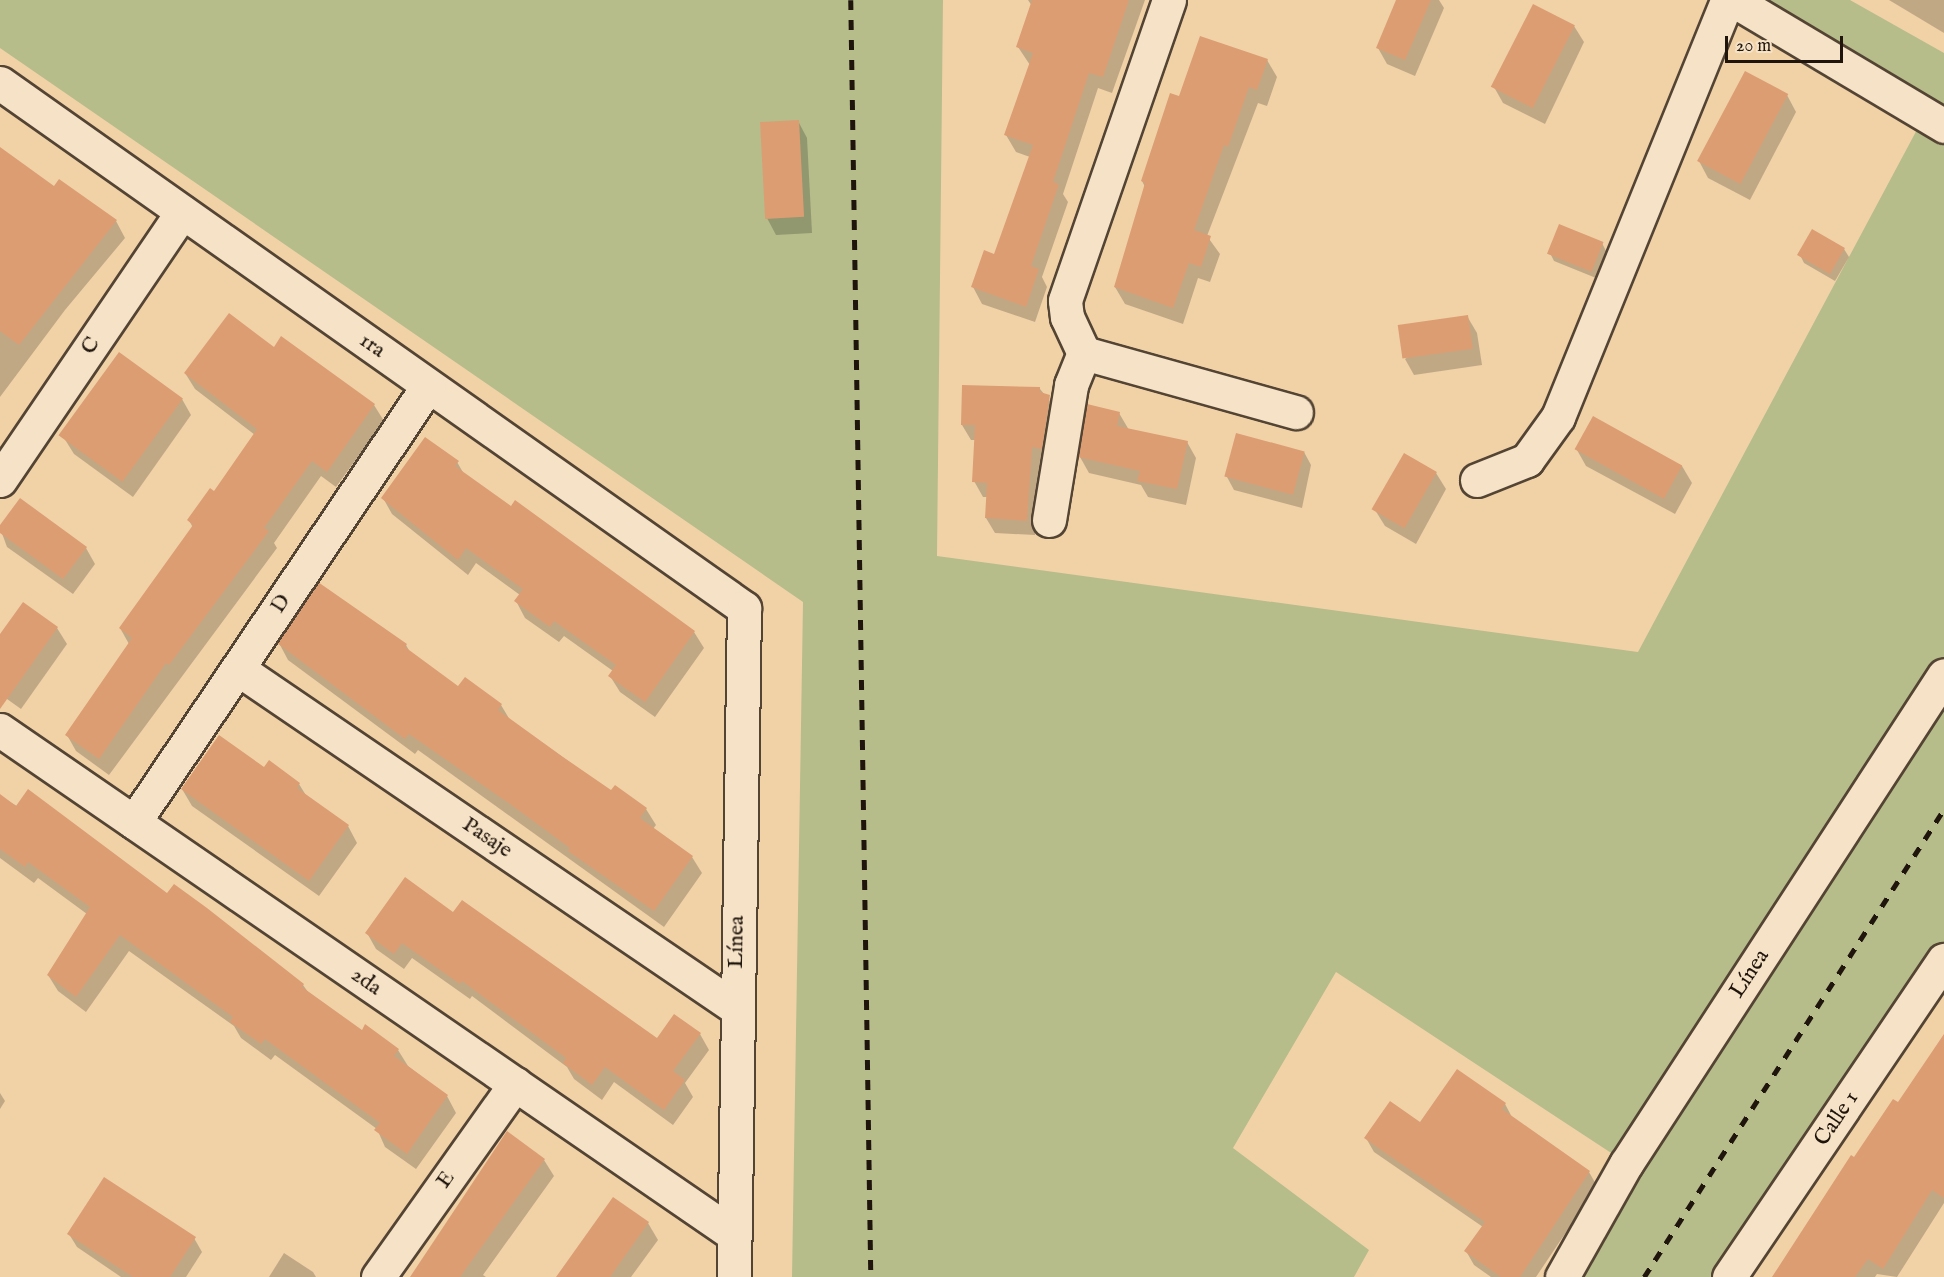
<!DOCTYPE html>
<meta charset="utf-8">
<style>
body{margin:0}
#map{position:relative;width:1944px;height:1277px;overflow:hidden;background:#f1d2a7;font-family:"IM FELL English",serif}
div>[style]{position:absolute}
.green>*{inset:0;background:#b6bd8a}
.shadow>*{inset:0;background:#0003}
.building>*{inset:0;background:#dc9d73;transform-origin:0 0}
.roads{filter:drop-shadow(2px 0 #544434) drop-shadow(-2px 0 #544434) drop-shadow(0 2px #544434) drop-shadow(0 -2px #544434)}
.minor>*{height:33px;margin:-16.5px;padding:0 16.5px;transform-origin:16.5px;border-radius:16.5px;background:#f6e2c6}
.rail>*{height:4.5px;margin-top:-2.25px;transform-origin:0;background:repeating-linear-gradient(90deg,#1f150d 0 10px,transparent 0 20px)}
span{translate:-50% -50%;white-space:nowrap;text-align:center;line-height:1.15;-webkit-text-stroke:4.5px #f6e2c6;paint-order:stroke}
.street-label{font-size:22px;color:#1f150d}
.scale{position:absolute;left:1725px;top:36px;width:118px;height:27px;box-sizing:border-box;border:3px solid #1f150d;border-top:0;padding-left:8px;font-size:18px;line-height:21px;white-space:nowrap;color:#1f150d;-webkit-text-stroke:4px #f6e2c6;paint-order:stroke}
</style>
<div id="map">
<div class="green">
<i style="clip-path:polygon(0 0,943px 0,937px 556px,1638px 652px,1920px 124px,1716px 0,1850px 0,1944px 53px,1944px 958px,1728px 1277px,1564px 1277px,1631px 1166px,1336px 972px,1233px 1148px,1369px 1250px,1354px 1277px,792px 1277px,803px 602px,0 48px)"></i>
</div>
<div class="shadow">
<i style="clip-path:polygon(1028px 0,1145px 0,1112px 93px,1098px 88px,1063px 194px,1068px 202px,1042px 277px,1047px 287px,1035px 322px,982px 304px,973px 287px,995px 256px,1030px 157px,1016px 152px,1006px 135px,1030px 65px,1018px 47px,1032px 6px)"></i>
<i style="clip-path:polygon(1398px 0,1439px 0,1444px 8px,1415px 76px,1387px 64px,1378px 48px)"></i>
<i style="clip-path:polygon(1889px 0,1944px 0,1944px 33px)"></i>
<i style="clip-path:polygon(1574px 26px,1584px 42px,1545px 124px,1503px 103px,1494px 87px)"></i>
<i style="clip-path:polygon(1267px 60px,1277px 77px,1267px 106px,1258px 103px,1207px 236px,1220px 254px,1210px 282px,1198px 278px,1183px 324px,1125px 304px,1115px 287px,1145px 187px,1142px 181px,1180px 98px)"></i>
<i style="clip-path:polygon(1787px 95px,1796px 112px,1750px 200px,1708px 178px,1699px 161px)"></i>
<i style="clip-path:polygon(798px 121px,807px 138px,812px 233px,776px 235px,767px 218px)"></i>
<i style="clip-path:polygon(0 148px,54px 188px,116px 221px,125px 238px,65px 310px,0 397px)"></i>
<i style="clip-path:polygon(1602px 243px,1606px 251px,1596px 278px,1554px 261px,1550px 253px)"></i>
<i style="clip-path:polygon(1844px 249px,1849px 257px,1835px 281px,1804px 263px,1800px 255px)"></i>
<i style="clip-path:polygon(1467px 316px,1477px 333px,1482px 365px,1414px 375px,1405px 359px)"></i>
<i style="clip-path:polygon(274px 349px,374px 405px,384px 421px,336px 487px,321px 476px,274px 543px,277px 548px,109px 775px,76px 751px,67px 735px,129px 644px,120px 628px,193px 528px,189px 520px,214px 493px,255px 435px,195px 389px,185px 373px)"></i>
<i style="clip-path:polygon(1040px 389px,1058px 411px,1050px 463px,1040px 461px,1035px 535px,995px 533px,986px 518px,988px 497px,983px 497px,974px 481px,976px 440px,971px 440px,962px 425px)"></i>
<i style="clip-path:polygon(182px 399px,191px 415px,133px 497px,74px 454px,64px 438px)"></i>
<i style="clip-path:polygon(1119px 413px,1129px 430px,1187px 442px,1196px 458px,1186px 505px,1148px 497px,1141px 485px,1089px 473px,1080px 457px)"></i>
<i style="clip-path:polygon(1577px 450px,1682px 466px,1692px 483px,1675px 514px,1586px 466px)"></i>
<i style="clip-path:polygon(1304px 452px,1311px 465px,1302px 508px,1234px 490px,1227px 477px)"></i>
<i style="clip-path:polygon(457px 462px,464px 474px,511px 508px,694px 632px,704px 648px,655px 717px,620px 692px,610px 676px,613px 671px,564px 636px,559px 642px,525px 618px,516px 601px,520px 595px,476px 563px,468px 575px,392px 514px,383px 498px)"></i>
<i style="clip-path:polygon(1436px 473px,1446px 489px,1416px 544px,1385px 526px,1375px 510px)"></i>
<i style="clip-path:polygon(0 528px,86px 548px,95px 564px,73px 594px,7px 547px)"></i>
<i style="clip-path:polygon(319px 584px,406px 645px,411px 654px,459px 688px,501px 705px,510px 720px,612px 792px,646px 809px,656px 825px,653px 829px,692px 857px,702px 873px,664px 927px,418px 750px,415px 754px,288px 660px,279px 643px)"></i>
<i style="clip-path:polygon(24px 604px,57px 628px,67px 644px,21px 709px,0 694px,0 637px)"></i>
<i style="clip-path:polygon(265px 769px,299px 784px,307px 797px,348px 826px,357px 843px,319px 896px,192px 806px,182px 789px)"></i>
<i style="clip-path:polygon(0 796px,168px 896px,303px 985px,308px 992px,362px 1032px,398px 1050px,408px 1066px,447px 1096px,456px 1113px,416px 1169px,385px 1147px,377px 1129px,275px 1055px,271px 1060px,241px 1038px,234px 1026px,129px 951px,86px 1012px,58px 991px,48px 975px,87px 914px,38px 878px,34px 883px,0 858px)"></i>
<i style="clip-path:polygon(454px 914px,657px 1040px,700px 1034px,709px 1050px,685px 1083px,693px 1097px,673px 1125px,614px 1082px,602px 1100px,574px 1079px,567px 1067px,472px 996px,470px 999px,412px 958px,404px 969px,376px 949px,367px 933px)"></i>
<i style="clip-path:polygon(1944px 1042px,1944px 1203px,1897px 1277px,1877px 1274px,1875px 1277px,1773px 1277px,1855px 1160px)"></i>
<i style="clip-path:polygon(1457px 1071px,1505px 1104px,1513px 1119px,1589px 1172px,1597px 1186px,1536px 1277px,1491px 1277px,1474px 1265px,1466px 1251px,1483px 1227px,1374px 1152px,1366px 1138px,1420px 1124px)"></i>
<i style="clip-path:polygon(0 1093px,5px 1101px,0 1109px)"></i>
<i style="clip-path:polygon(544px 1160px,554px 1176px,483px 1275px,486px 1277px,411px 1277px)"></i>
<i style="clip-path:polygon(614px 1199px,648px 1223px,658px 1240px,631px 1277px,558px 1277px)"></i>
<i style="clip-path:polygon(69px 1234px,194px 1238px,202px 1252px,186px 1277px,121px 1277px,77px 1247px)"></i>
<i style="clip-path:polygon(284px 1253px,313px 1272px,316px 1277px,269px 1277px)"></i>
</div>
<div class="building">
<i style="clip-path:polygon(1032px 0,1129px 0,1103px 77px,1089px 73px,1053px 182px,1059px 184px,1031px 266px,1039px 269px,1026px 307px,971px 287px,984px 250px,994px 254px,1033px 145px,1004px 135px,1033px 53px,1016px 47px)"></i>
<i style="clip-path:polygon(1396px 0,1431px 0,1405px 60px,1376px 48px)"></i>
<i style="left:1533px;top:4px;width:47px;height:93px;rotate:27deg"></i>
<i style="clip-path:polygon(1200px 36px,1268px 59px,1257px 90px,1249px 87px,1228px 147px,1224px 145px,1194px 230px,1211px 236px,1201px 267px,1189px 263px,1173px 308px,1114px 287px,1145px 183px,1141px 181px,1170px 93px,1179px 96px)"></i>
<i style="left:1745px;top:71px;width:49px;height:102px;rotate:28deg"></i>
<i style="left:799px;top:120px;width:97px;height:39px;rotate:87deg"></i>
<i style="clip-path:polygon(0 147px,54px 186px,59px 179px,117px 220px,19px 345px,0 331px)"></i>
<i style="left:1559px;top:224px;width:48px;height:32px;rotate:22deg"></i>
<i style="left:1812px;top:229px;width:38px;height:30px;rotate:30deg"></i>
<i style="clip-path:polygon(229px 313px,274px 347px,281px 336px,375px 404px,327px 472px,312px 461px,264px 528px,269px 531px,169px 665px,166px 663px,99px 759px,65px 735px,132px 638px,119px 628px,193px 525px,187px 520px,210px 488px,214px 491px,257px 429px,184px 373px)"></i>
<i style="left:1468px;top:315px;width:34px;height:71px;rotate:82deg"></i>
<i style="left:119px;top:352px;width:79px;height:103px;rotate:36deg"></i>
<i style="clip-path:polygon(962px 385px,1040px 387px,1040px 392px,1050px 395px,1042px 449px,1032px 447px,1027px 521px,985px 518px,987px 483px,972px 482px,975px 425px,961px 425px)"></i>
<i style="clip-path:polygon(1087px 404px,1120px 412px,1117px 426px,1188px 441px,1177px 489px,1137px 481px,1140px 471px,1078px 457px)"></i>
<i style="left:1593px;top:416px;width:102px;height:38px;rotate:29deg"></i>
<i style="left:1236px;top:433px;width:71px;height:45px;rotate:15deg"></i>
<i style="clip-path:polygon(425px 437px,459px 461px,455px 466px,511px 506px,515px 500px,695px 631px,645px 702px,608px 676px,616px 665px,554px 621px,550px 627px,514px 601px,523px 589px,466px 548px,458px 560px,381px 498px)"></i>
<i style="left:1404px;top:453px;width:38px;height:65px;rotate:30deg"></i>
<i style="clip-path:polygon(20px 498px,87px 547px,63px 579px,0 533px,0 525px)"></i>
<i style="clip-path:polygon(318px 582px,407px 644px,405px 647px,458px 686px,465px 677px,502px 704px,498px 710px,563px 757px,611px 790px,615px 785px,647px 808px,640px 818px,693px 856px,654px 911px,568px 851px,570px 848px,510px 804px,409px 734px,405px 739px,277px 643px)"></i>
<i style="clip-path:polygon(23px 602px,58px 627px,0 709px,0 634px)"></i>
<i style="clip-path:polygon(219px 735px,264px 767px,269px 760px,300px 783px,297px 788px,349px 825px,309px 881px,181px 789px)"></i>
<i style="clip-path:polygon(28px 789px,167px 893px,174px 884px,207px 908px,304px 984px,302px 987px,362px 1030px,365px 1024px,399px 1049px,394px 1056px,448px 1095px,407px 1154px,374px 1130px,380px 1123px,265px 1039px,261px 1044px,230px 1022px,233px 1017px,120px 935px,76px 997px,47px 975px,90px 907px,28px 862px,25px 867px,0 849px,0 794px,16px 806px)"></i>
<i style="clip-path:polygon(405px 877px,453px 912px,462px 900px,657px 1038px,674px 1014px,701px 1033px,673px 1071px,685px 1080px,664px 1110px,605px 1067px,592px 1085px,563px 1063px,566px 1058px,462px 981px,460px 984px,402px 943px,394px 954px,365px 933px)"></i>
<i style="clip-path:polygon(1944px 1034px,1944px 1198px,1932px 1190px,1883px 1269px,1868px 1259px,1855px 1277px,1772px 1277px,1851px 1155px,1854px 1157px,1893px 1099px,1898px 1102px)"></i>
<i style="clip-path:polygon(1457px 1069px,1506px 1103px,1502px 1109px,1590px 1171px,1520px 1277px,1501px 1277px,1464px 1251px,1485px 1222px,1364px 1138px,1390px 1101px,1420px 1122px)"></i>
<i style="clip-path:polygon(507px 1131px,545px 1159px,460px 1277px,410px 1277px)"></i>
<i style="clip-path:polygon(104px 1177px,196px 1237px,170px 1277px,133px 1277px,67px 1234px)"></i>
<i style="clip-path:polygon(613px 1197px,649px 1222px,610px 1277px,556px 1277px)"></i>
</div>
<div class="roads">
<div class="minor">
<i style="left:1169px;top:0;width:318px;rotate:109.1deg"></i>
<i style="left:1065px;top:301px;width:16px;rotate:83deg"></i>
<i style="left:1067px;top:317px;width:40px;rotate:65deg"></i>
<i style="left:1084px;top:353px;width:220px;rotate:15.6deg"></i>
<i style="left:1733px;top:0;width:246px;rotate:30.8deg"></i>
<i style="left:0;top:83px;width:911px;rotate:35.21deg"></i>
<i style="left:744px;top:608px;width:669px;rotate:90.86deg"></i>
<i style="left:0;top:480px;width:324px;rotate:-55.8deg"></i>
<i style="left:1477px;top:480px;width:54px;rotate:-21.8deg"></i>
<i style="left:1527px;top:460px;width:53px;rotate:-54.2deg"></i>
<i style="left:1558px;top:417px;width:450px;rotate:-67.9deg"></i>
<i style="left:1049px;top:520px;width:137px;rotate:-80.7deg"></i>
<i style="left:1071px;top:385px;width:35px;rotate:-68deg"></i>
<i style="left:238px;top:669px;width:602px;rotate:34.24deg"></i>
<i style="left:0;top:730px;width:890px;rotate:34.51deg"></i>
<i style="left:134px;top:822px;width:526px;rotate:-56.01deg"></i>
<i style="left:378px;top:1277px;width:237px;rotate:-54.6deg"></i>
<i style="left:1562px;top:1277px;width:130px;rotate:-60.5deg"></i>
<i style="left:1626px;top:1164px;width:583px;rotate:-56.96deg"></i>
<i style="left:1729px;top:1277px;width:383px;rotate:-55.9deg"></i>
</div>
</div>
<div class="rail">
<i style="left:851px;top:0;width:1277px;rotate:89.1deg"></i>
<i style="left:1644px;top:1277px;width:556px;rotate:-57.34deg"></i>
</div>
<div class="street-label">
<span style="left:91px;top:346px;rotate:-56deg">C</span>
<span style="left:372px;top:346px;rotate:35deg">1ra</span>
<span style="left:281px;top:604px;rotate:-56deg">D</span>
<span style="left:487px;top:838px;rotate:34deg">Pasaje</span>
<span style="left:737px;top:942px;rotate:-89deg">Línea</span>
<span style="left:1750px;top:974px;rotate:-57deg">Línea</span>
<span style="left:366px;top:982px;rotate:35deg">2da</span>
<span style="left:1837px;top:1119px;rotate:-56deg">Calle 1</span>
<span style="left:446px;top:1180px;rotate:-55deg">E</span>
</div>
<div class="scale">20 m</div>
</div>
